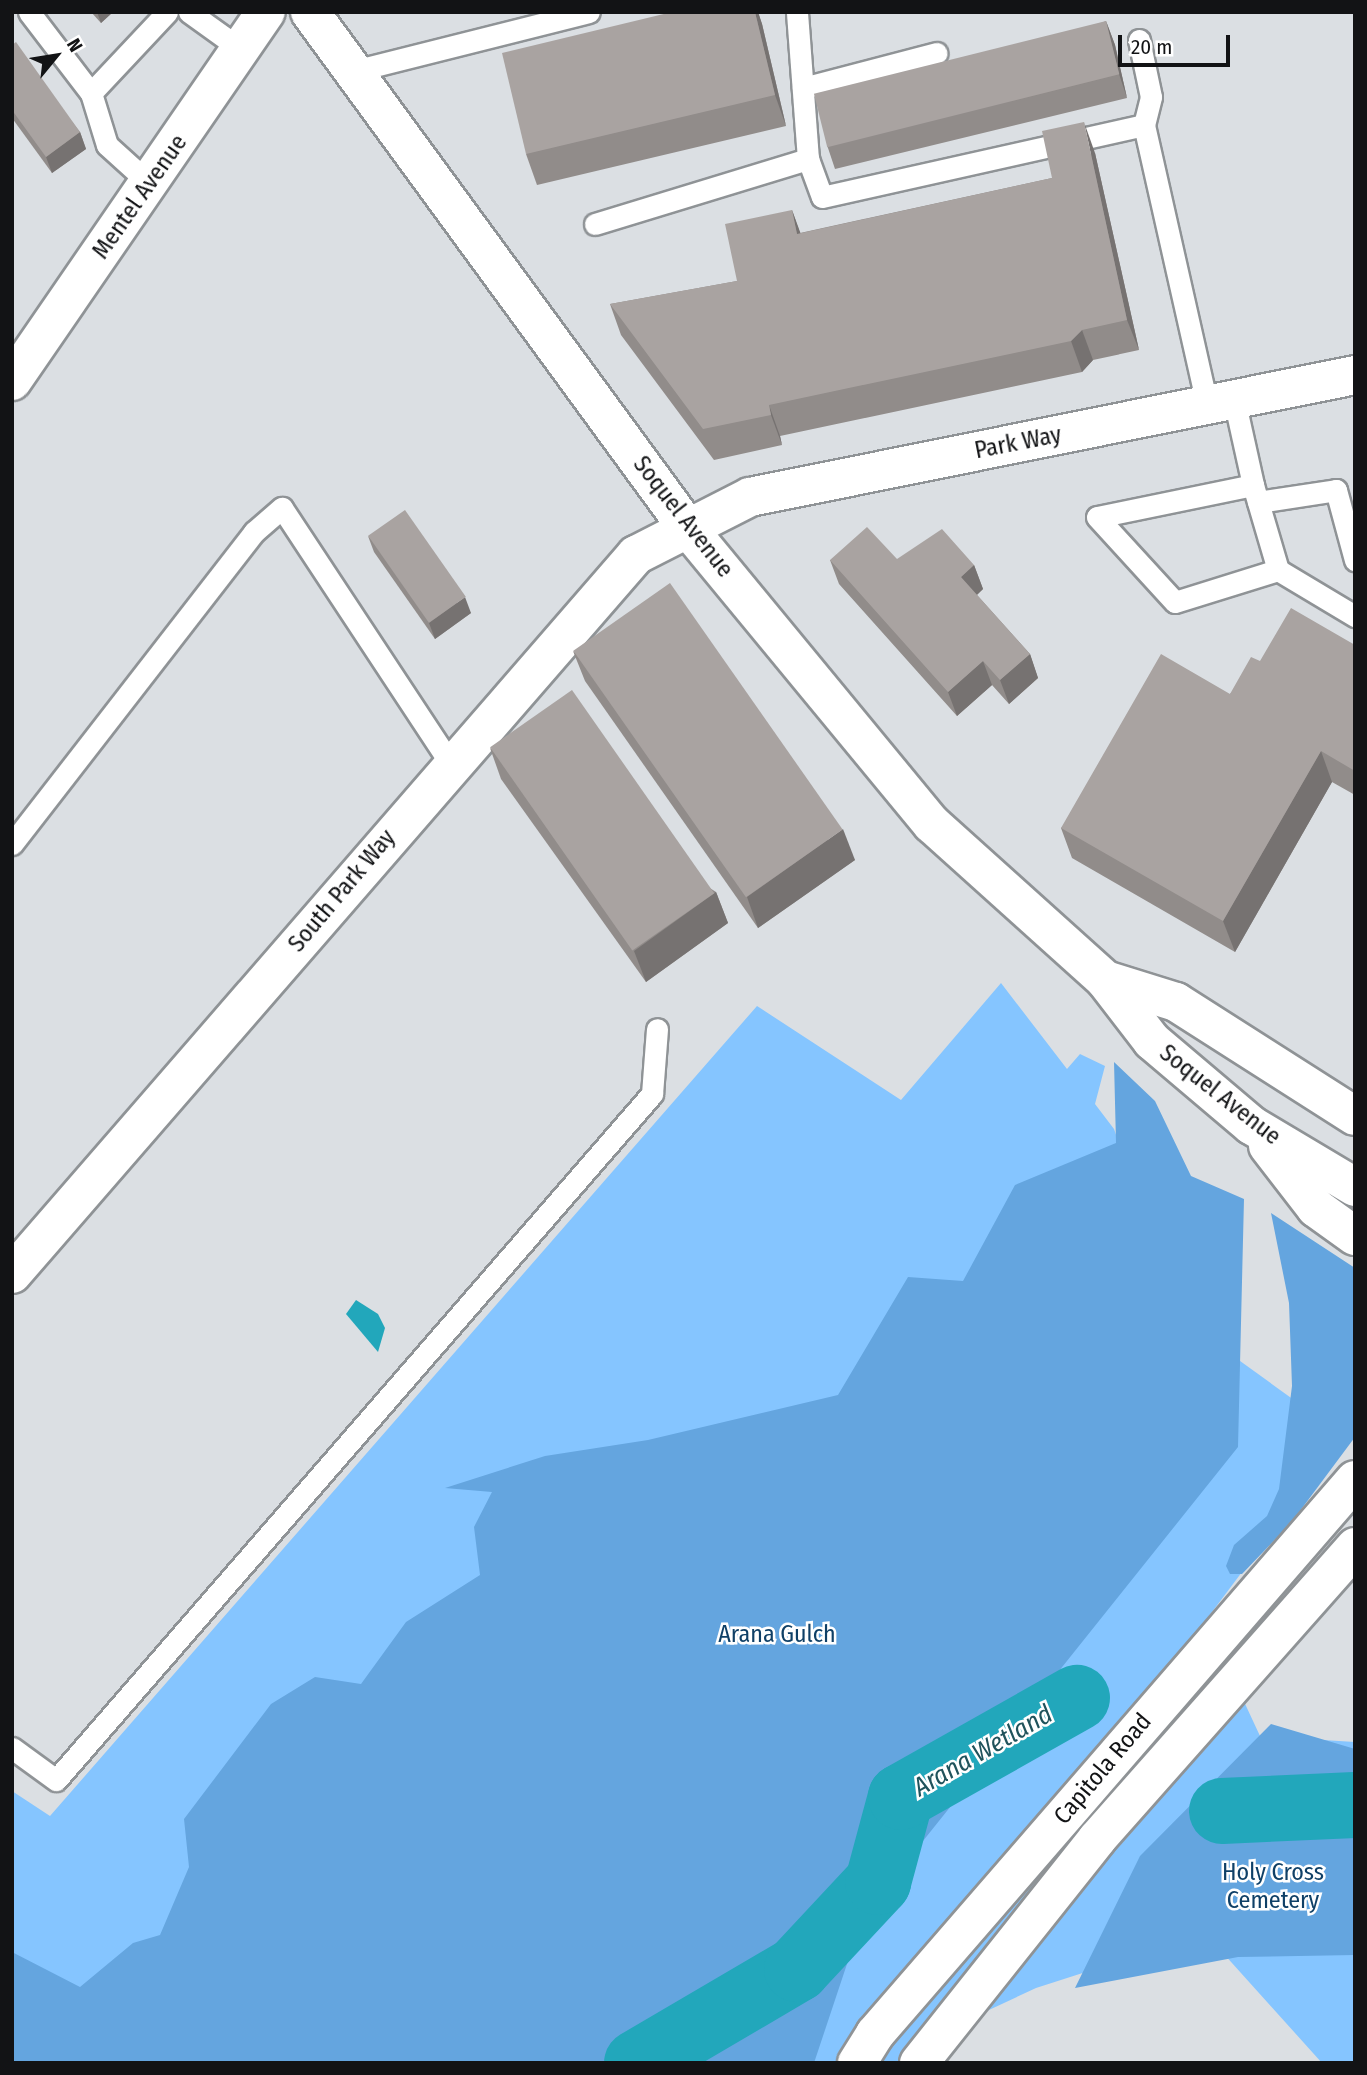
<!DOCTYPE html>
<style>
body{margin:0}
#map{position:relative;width:1367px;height:2075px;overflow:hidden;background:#dbdfe3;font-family:"Fira Sans Condensed",sans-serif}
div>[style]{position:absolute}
.green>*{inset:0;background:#85c5ff}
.forest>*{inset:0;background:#64a5df}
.water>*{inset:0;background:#22a7bb}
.river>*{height:66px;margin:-33px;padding:0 33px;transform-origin:33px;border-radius:33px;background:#22a7bb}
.roads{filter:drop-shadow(2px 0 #8f9396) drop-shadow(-2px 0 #8f9396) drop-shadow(0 2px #8f9396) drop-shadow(0 -2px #8f9396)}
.service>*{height:21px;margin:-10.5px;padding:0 10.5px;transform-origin:10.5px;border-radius:10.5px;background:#fff}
.minor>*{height:38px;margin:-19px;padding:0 19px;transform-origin:19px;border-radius:19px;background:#fff}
.primary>*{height:38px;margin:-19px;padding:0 19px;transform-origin:19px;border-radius:19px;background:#fff}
.wall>*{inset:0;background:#918c8a}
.shaded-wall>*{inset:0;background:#767271}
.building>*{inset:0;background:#a9a3a1;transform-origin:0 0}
span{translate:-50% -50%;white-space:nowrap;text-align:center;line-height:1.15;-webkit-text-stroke:5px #fff;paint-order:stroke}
.street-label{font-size:24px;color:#121315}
.park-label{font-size:24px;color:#0f4067}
.water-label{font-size:26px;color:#20535c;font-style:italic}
.frame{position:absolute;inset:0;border:14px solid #121315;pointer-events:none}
.north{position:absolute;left:21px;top:21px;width:70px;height:70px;-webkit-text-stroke:5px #fff;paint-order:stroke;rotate:60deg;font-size:19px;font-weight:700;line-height:28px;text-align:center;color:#121315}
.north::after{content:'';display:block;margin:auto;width:24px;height:32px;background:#121315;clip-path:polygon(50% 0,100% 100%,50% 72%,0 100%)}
.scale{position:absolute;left:1118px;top:35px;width:112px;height:32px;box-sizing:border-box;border:4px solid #121315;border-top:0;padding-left:9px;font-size:21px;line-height:24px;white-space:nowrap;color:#121315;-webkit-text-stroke:5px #fff;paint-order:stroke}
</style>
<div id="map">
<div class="green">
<i style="clip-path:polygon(1001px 983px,1067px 1069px,1080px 1054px,1105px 1066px,1095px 1104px,1114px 1129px,1179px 1317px,1344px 1436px,1206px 1620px,1260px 1736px,1355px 1742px,1355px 2063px,1322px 2063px,1214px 1943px,1120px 1961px,1036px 1988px,948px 2029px,906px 2063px,12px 2063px,12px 1791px,50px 1816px,757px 1006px,901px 1100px)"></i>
</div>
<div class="forest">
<i style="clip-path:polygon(1114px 1062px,1155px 1101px,1191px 1176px,1244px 1199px,1238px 1447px,863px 1916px,814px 2063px,12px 2063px,12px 1952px,80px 1987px,133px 1943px,160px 1935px,189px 1867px,184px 1819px,271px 1704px,315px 1677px,361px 1684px,406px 1622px,480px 1575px,474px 1527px,492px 1492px,445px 1488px,545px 1456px,648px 1440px,838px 1395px,908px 1277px,963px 1281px,1015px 1185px,1116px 1143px)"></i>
<i style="clip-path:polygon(1271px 1213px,1355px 1268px,1355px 1437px,1291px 1523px,1242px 1574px,1230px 1574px,1226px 1566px,1234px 1545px,1267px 1516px,1279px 1489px,1292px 1386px,1289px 1303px)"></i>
<i style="clip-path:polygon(1271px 1724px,1355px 1749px,1355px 1955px,1238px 1957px,1075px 1988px,1140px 1856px)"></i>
</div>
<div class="water">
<i style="clip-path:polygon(356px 1300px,378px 1314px,385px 1328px,378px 1352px,346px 1314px)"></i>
</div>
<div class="river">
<i style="left:1222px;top:1811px;width:133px;rotate:-2.6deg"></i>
<i style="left:637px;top:2063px;width:186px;rotate:-30.4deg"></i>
<i style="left:797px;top:1969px;width:119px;rotate:-47deg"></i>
<i style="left:878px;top:1882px;width:88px;rotate:-74.9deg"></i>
<i style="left:901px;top:1797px;width:202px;rotate:-29.4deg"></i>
</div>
<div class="roads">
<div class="service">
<i style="left:29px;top:12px;width:102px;rotate:52.6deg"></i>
<i style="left:91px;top:93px;width:54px;rotate:72.9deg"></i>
<i style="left:107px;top:145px;width:57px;rotate:42.1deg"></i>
<i style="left:189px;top:12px;width:65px;rotate:35.6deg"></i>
<i style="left:1139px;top:40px;width:58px;rotate:78.1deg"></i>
<i style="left:1151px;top:97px;width:29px;rotate:104deg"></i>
<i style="left:1144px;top:125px;width:287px;rotate:77.3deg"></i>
<i style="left:354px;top:71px;width:242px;rotate:-14.1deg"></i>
<i style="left:803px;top:88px;width:138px;rotate:-14.7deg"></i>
<i style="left:91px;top:93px;width:111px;rotate:-46.8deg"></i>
<i style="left:808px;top:159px;width:40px;rotate:69.8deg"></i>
<i style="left:822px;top:197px;width:330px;rotate:-12.6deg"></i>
<i style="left:595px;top:224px;width:223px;rotate:-17deg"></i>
<i style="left:808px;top:159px;width:147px;rotate:-94.3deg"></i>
<i style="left:1234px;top:399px;width:88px;rotate:77.5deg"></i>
<i style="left:1253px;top:485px;width:159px;rotate:168.4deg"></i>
<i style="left:1097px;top:517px;width:115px;rotate:47.5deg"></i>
<i style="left:1175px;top:602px;width:108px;rotate:-17.3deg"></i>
<i style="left:1278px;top:570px;width:89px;rotate:-106.4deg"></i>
<i style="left:1258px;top:502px;width:79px;rotate:-8.7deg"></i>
<i style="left:1336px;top:490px;width:73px;rotate:74.8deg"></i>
<i style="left:1278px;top:570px;width:90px;rotate:30.9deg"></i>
<i style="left:12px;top:844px;width:395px;rotate:-52.2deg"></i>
<i style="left:254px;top:532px;width:37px;rotate:-41deg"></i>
<i style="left:282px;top:508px;width:305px;rotate:56.6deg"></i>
<i style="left:12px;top:1748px;width:54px;rotate:36deg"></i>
<i style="left:56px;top:1780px;width:909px;rotate:-49.02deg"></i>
<i style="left:652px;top:1094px;width:65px;rotate:-85.6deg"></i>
</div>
<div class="minor">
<i style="left:12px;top:381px;width:448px;rotate:-55.5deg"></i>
<i style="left:12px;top:1274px;width:952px;rotate:-49.05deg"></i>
<i style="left:636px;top:555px;width:128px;rotate:-27deg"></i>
<i style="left:750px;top:497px;width:617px;rotate:-11.4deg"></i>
</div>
<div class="primary">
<i style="left:310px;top:12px;width:637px;rotate:53.81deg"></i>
<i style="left:686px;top:526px;width:386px;rotate:50.5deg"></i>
<i style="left:932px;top:824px;width:233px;rotate:42deg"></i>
<i style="left:1105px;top:980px;width:77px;rotate:52.4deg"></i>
<i style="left:1152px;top:1041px;width:130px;rotate:40.3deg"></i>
<i style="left:1251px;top:1125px;width:121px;rotate:30.8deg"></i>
<i style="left:1105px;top:980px;width:74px;rotate:17.2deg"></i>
<i style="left:1176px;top:1002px;width:212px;rotate:32.5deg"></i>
<i style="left:1268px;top:1146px;width:78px;rotate:52.3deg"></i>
<i style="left:1316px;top:1208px;width:48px;rotate:35.7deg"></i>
<i style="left:857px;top:2063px;width:34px;rotate:-58deg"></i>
<i style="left:875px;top:2034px;width:733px;rotate:-49.09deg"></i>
<i style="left:919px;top:2063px;width:286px;rotate:-51.5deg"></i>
<i style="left:1097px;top:1839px;width:390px;rotate:-48.5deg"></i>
</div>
</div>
<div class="wall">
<i style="clip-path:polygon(91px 12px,113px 12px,101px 23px)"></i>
<i style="clip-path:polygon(672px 12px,758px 12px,762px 24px,786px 126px,537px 185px,526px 154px)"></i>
<i style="clip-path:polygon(1106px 21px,1115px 45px,1127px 98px,835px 169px,827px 145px)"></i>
<i style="clip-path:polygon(12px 45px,80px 132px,86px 149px,52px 173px,12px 118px)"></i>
<i style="clip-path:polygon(1095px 153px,1139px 350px,1093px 360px,1082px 372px,780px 436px,782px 445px,714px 460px,621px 335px,610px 304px,737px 281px,792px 210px,800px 233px,1052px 178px)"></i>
<i style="clip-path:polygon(368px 536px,471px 613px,435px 639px,374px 552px)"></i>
<i style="clip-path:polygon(897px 559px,974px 565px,983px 589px,977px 595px,1030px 654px,1038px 678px,1009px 704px,992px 685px,957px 716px,839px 584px,830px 560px)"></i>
<i style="clip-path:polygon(1355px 645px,1355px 795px,1332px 782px,1235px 952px,1072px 858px,1061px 828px,1230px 694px,1260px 661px)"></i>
<i style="clip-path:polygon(573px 651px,855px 860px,758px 928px,585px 681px)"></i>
<i style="clip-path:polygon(490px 748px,716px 892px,728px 923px,646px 982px,501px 779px)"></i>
</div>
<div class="shaded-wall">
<i style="clip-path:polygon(97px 12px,113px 12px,101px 23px)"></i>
<i style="clip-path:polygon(755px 12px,758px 12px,762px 24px,786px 126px,775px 95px)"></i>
<i style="clip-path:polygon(1106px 21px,1115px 45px,1127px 98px,1119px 74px)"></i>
<i style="clip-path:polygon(1084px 122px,1095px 153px,1139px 350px,1127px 320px)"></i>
<i style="clip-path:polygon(80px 132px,86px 149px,52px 173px,46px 157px)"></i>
<i style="clip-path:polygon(792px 210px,803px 240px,797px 234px)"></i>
<i style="clip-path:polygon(1082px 330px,1093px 360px,1082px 372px,1071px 341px)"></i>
<i style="clip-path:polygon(769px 405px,780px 436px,782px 445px,771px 415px)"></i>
<i style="clip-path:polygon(974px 565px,983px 589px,970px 601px,961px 577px)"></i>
<i style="clip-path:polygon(465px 597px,471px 613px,435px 639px,429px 623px)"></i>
<i style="clip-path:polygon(1030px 654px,1038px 678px,1009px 704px,1000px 680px)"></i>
<i style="clip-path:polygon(983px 661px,992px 685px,957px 716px,948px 692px)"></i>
<i style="clip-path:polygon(1321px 751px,1332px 782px,1235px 952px,1223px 921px)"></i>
<i style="clip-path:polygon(843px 829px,855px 860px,758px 928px,747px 897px)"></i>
<i style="clip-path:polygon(716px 892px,728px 923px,646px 982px,634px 951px)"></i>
</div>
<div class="building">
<i style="clip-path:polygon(672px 12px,755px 12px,775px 95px,526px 154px,502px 53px)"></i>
<i style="left:1106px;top:21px;width:55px;height:301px;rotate:76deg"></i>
<i style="clip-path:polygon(16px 42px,80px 132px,46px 157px,12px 110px,12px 45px)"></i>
<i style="clip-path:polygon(1084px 122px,1127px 320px,1082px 330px,1071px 341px,769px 405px,771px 415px,703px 429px,610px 304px,737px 281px,725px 224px,792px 210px,797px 234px,1052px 178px,1042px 131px)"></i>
<i style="left:405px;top:510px;width:106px;height:45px;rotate:55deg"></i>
<i style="clip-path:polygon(867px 527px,897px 559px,942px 529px,974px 565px,961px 577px,1030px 654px,1000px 680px,983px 661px,948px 692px,830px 560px)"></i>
<i style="left:670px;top:583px;width:301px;height:118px;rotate:55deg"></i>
<i style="clip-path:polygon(1291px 608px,1355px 645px,1355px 771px,1321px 751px,1223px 921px,1061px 828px,1161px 654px,1230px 694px,1251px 657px,1260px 661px)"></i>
<i style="left:572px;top:690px;width:248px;height:100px;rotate:55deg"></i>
</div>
<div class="street-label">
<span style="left:140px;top:197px;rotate:-55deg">Mentel Avenue</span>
<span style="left:1018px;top:443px;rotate:-11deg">Park Way</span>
<span style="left:683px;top:517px;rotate:52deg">Soquel Avenue</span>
<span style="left:342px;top:891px;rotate:-50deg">South Park Way</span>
<span style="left:1220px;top:1095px;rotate:38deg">Soquel Avenue</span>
<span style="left:1103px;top:1769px;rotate:-50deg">Capitola Road</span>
</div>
<div class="park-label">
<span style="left:777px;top:1635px">Arana Gulch</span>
<span style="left:1273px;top:1887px">Holy Cross<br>Cemetery</span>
</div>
<div class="water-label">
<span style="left:983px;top:1751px;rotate:-30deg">Arana Wetland</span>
</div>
<div class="frame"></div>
<div class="north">N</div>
<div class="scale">20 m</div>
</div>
